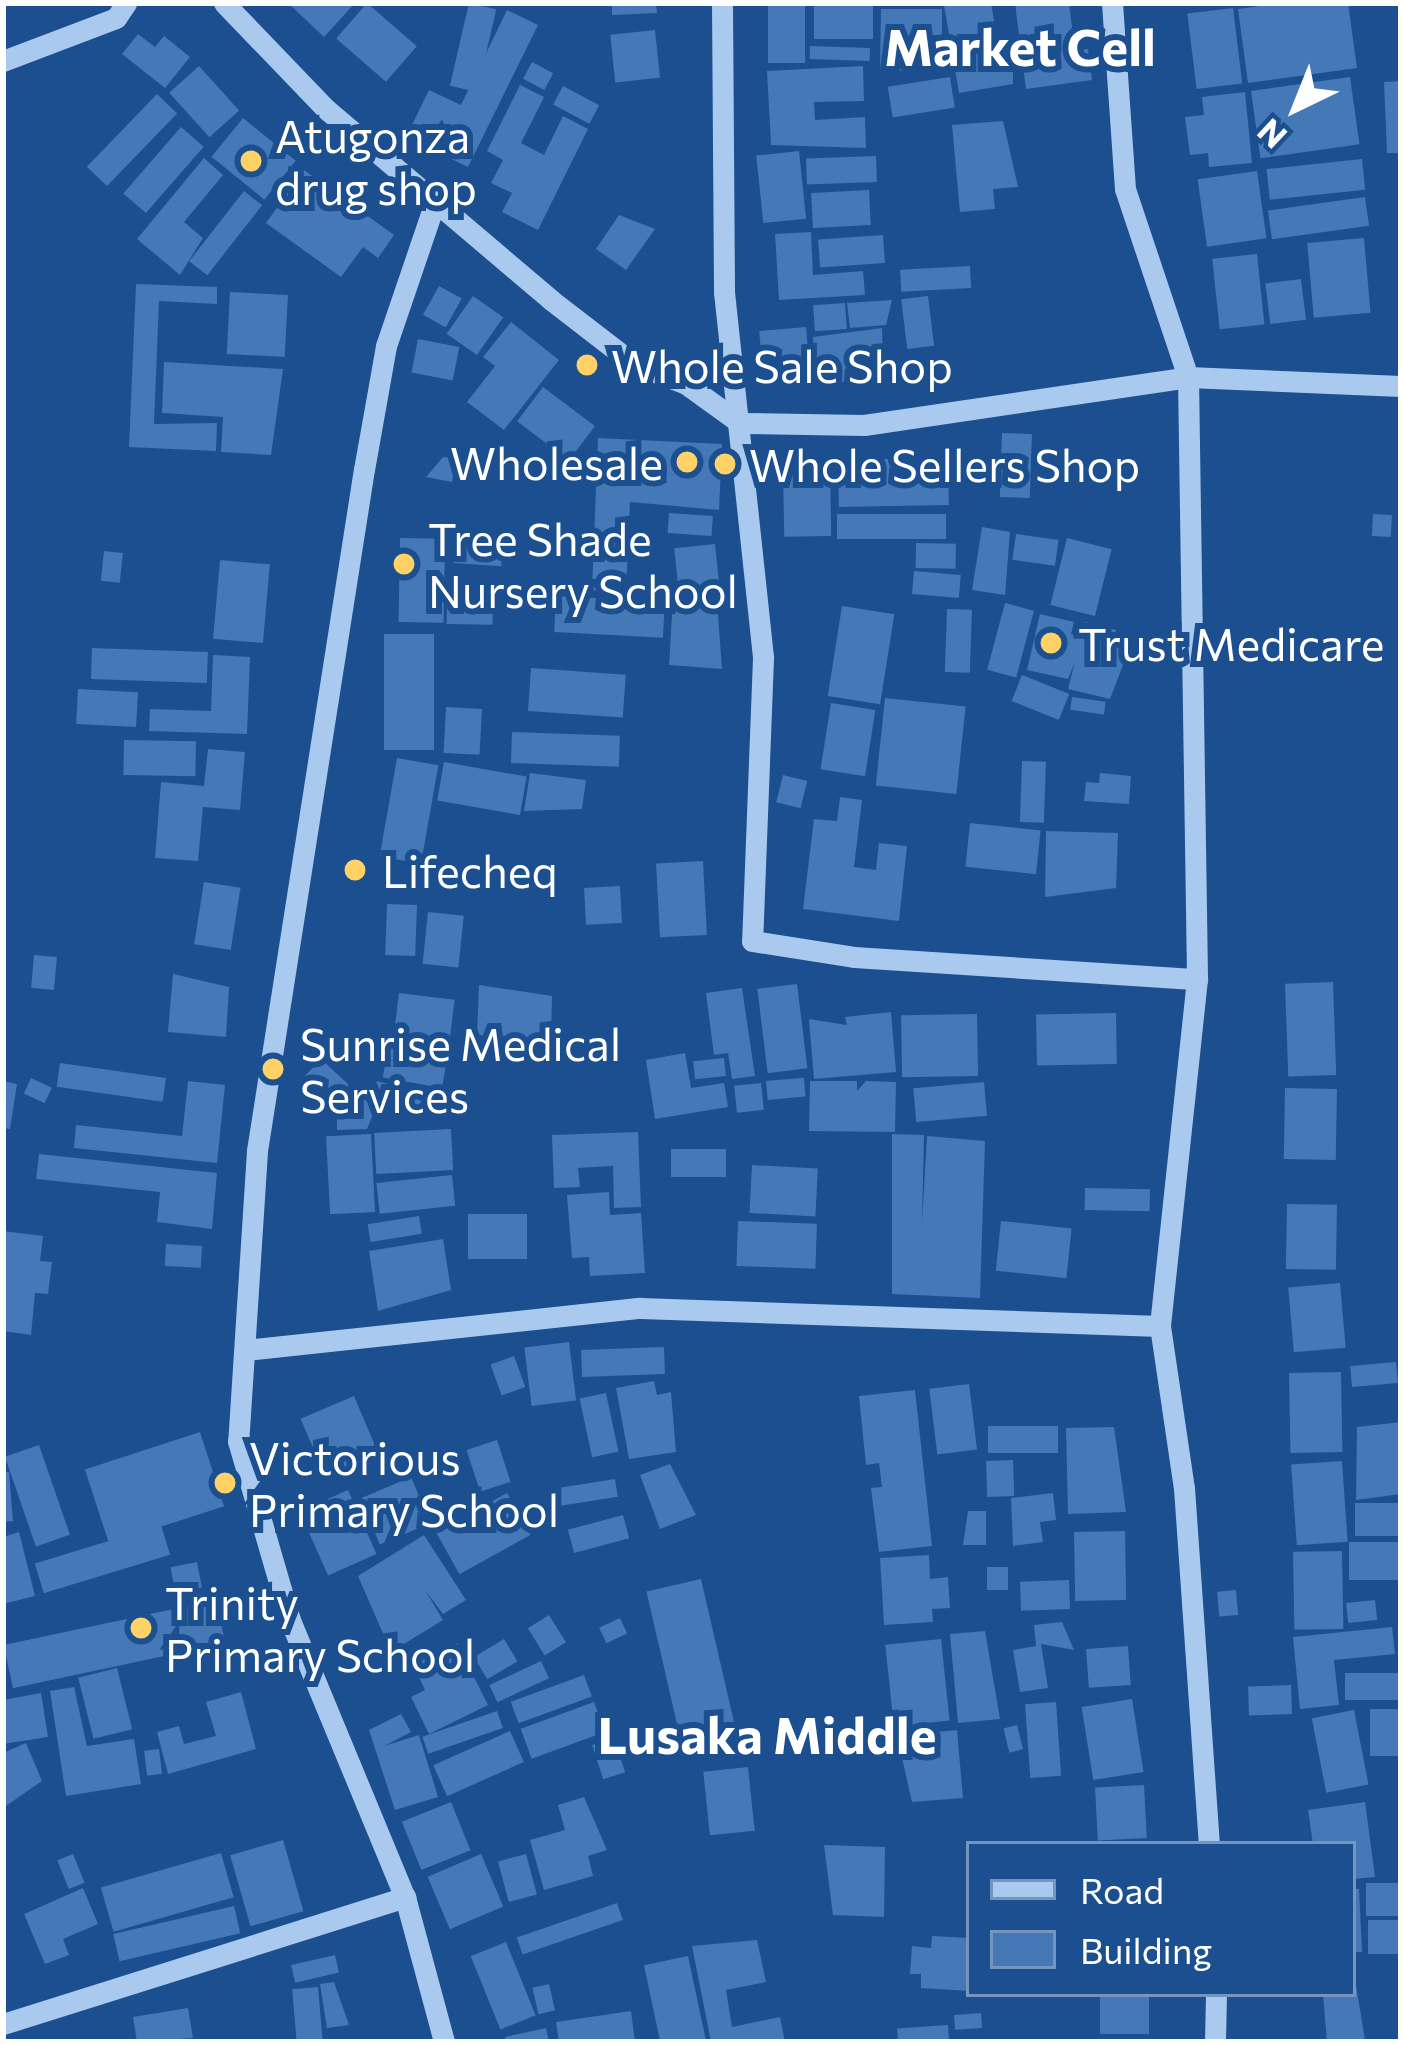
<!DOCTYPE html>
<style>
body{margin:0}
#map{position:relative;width:1404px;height:2045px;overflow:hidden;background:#1b4f8f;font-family:Commissioner,sans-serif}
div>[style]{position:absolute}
.building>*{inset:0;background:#4478b7;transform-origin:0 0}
.minor>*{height:21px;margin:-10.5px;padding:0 10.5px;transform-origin:10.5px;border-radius:10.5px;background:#a9c9ee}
.dots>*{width:33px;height:33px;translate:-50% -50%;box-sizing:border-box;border:6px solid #1b4f8f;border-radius:50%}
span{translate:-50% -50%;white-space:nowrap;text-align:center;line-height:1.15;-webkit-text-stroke:12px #1b4f8f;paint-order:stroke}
.poi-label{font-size:45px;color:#fff}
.left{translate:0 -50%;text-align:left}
.right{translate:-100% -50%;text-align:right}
.quarter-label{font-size:51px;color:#fff;font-weight:700}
.frame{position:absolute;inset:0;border:6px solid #fff;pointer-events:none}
.legend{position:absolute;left:966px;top:1841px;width:390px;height:156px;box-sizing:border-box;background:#1b4f8f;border:3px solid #7695bc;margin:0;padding:15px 21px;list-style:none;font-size:36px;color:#fff}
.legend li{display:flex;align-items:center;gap:24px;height:60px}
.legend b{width:60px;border:3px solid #7695bc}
.north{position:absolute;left:1236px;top:48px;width:120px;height:120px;-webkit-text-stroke:9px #1b4f8f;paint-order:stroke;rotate:223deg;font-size:33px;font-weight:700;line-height:48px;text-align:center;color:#fff}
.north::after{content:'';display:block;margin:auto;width:42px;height:54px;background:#fff;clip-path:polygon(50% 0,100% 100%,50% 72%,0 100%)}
</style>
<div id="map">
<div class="building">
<i style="clip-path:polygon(288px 3px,355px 3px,324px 37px)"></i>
<i style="left:367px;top:3px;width:66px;height:47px;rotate:41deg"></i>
<i style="left:469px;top:3px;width:28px;height:85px;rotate:13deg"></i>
<i style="clip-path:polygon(612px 3px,656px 3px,657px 13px,612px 15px)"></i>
<i style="left:768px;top:3px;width:37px;height:60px"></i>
<i style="left:814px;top:3px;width:59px;height:36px"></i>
<i style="clip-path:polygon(958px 3px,991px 3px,997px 38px,1013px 35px,1013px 84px,959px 93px,944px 5px)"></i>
<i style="clip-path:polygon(1015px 3px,1069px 3px,1075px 51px,1088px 49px,1092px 80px,1026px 89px)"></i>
<i style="clip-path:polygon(1282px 3px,1348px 3px,1357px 68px,1248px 83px,1238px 9px)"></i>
<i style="left:1233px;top:8px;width:76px;height:46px;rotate:83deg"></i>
<i style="clip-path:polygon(881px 9px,942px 9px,942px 35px,911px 35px,910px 71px,880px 71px)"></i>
<i style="clip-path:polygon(507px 10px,538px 25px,468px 167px,406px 137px,429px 90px,461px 105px)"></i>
<i style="left:655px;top:30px;width:48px;height:45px;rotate:84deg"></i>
<i style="clip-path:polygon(138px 34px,155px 47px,164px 36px,190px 57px,165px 88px,122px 54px)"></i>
<i style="left:810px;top:46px;width:60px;height:13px;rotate:2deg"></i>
<i style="left:532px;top:62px;width:24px;height:19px;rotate:28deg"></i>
<i style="left:199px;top:66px;width:60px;height:40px;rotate:48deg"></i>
<i style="clip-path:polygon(863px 66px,864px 101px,814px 102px,815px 120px,865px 117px,866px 148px,771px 145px,767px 71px)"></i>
<i style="left:950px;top:77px;width:31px;height:63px;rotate:81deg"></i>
<i style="left:1350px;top:77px;width:68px;height:100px;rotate:82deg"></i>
<i style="clip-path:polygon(1401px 81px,1401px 153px,1387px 153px,1384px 82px)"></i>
<i style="clip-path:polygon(520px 85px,544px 97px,521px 143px,544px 155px,563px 116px,588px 129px,538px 230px,502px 212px,512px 193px,491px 183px,503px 160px,487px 151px)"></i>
<i style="left:563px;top:86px;width:41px;height:21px;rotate:28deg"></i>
<i style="clip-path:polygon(1245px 92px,1252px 163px,1209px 167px,1208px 153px,1190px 155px,1185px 117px,1204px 115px,1202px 97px)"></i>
<i style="left:157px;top:94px;width:28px;height:101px;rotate:44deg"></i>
<i style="left:243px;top:118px;width:68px;height:50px;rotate:39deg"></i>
<i style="clip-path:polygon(1003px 121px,1018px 187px,993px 189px,995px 209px,960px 212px,952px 125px)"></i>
<i style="left:181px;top:127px;width:30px;height:88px;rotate:41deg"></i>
<i style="left:799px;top:151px;width:68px;height:43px;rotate:84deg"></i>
<i style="left:876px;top:156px;width:26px;height:70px;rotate:88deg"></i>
<i style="clip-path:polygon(204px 158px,223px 175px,184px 222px,203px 238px,180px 275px,137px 239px)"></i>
<i style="left:1362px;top:159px;width:31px;height:96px;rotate:84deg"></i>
<i style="clip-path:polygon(304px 170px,394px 235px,378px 258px,363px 247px,341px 277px,266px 223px)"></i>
<i style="left:1257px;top:171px;width:68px;height:60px;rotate:82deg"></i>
<i style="left:869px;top:190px;width:35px;height:58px;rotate:87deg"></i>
<i style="left:244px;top:191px;width:23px;height:89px;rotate:38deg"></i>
<i style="left:1365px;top:197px;width:29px;height:98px;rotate:82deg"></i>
<i style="clip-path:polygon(619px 215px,655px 229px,626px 270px,596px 249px)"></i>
<i style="clip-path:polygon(811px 232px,813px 275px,863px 271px,865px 295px,779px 300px,775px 234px)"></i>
<i style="left:883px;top:235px;width:28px;height:65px;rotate:86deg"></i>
<i style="left:1364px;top:238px;width:75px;height:57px;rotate:85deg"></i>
<i style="left:1257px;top:254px;width:71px;height:45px;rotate:84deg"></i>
<i style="left:970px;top:266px;width:22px;height:70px;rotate:87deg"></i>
<i style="left:1301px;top:279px;width:41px;height:36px;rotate:83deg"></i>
<i style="clip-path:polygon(136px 284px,217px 287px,217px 304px,159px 301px,154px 424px,217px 423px,216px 451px,129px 447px)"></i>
<i style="left:439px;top:286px;width:26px;height:33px;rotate:29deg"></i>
<i style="left:230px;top:292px;width:58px;height:62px;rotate:3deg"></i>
<i style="left:473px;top:296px;width:37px;height:46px;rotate:35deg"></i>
<i style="left:928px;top:296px;width:50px;height:27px;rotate:83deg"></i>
<i style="clip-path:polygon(892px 300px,886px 325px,850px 328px,847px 303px)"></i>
<i style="left:845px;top:303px;width:26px;height:32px;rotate:86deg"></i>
<i style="clip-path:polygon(511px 322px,559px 360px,504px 430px,467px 402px,495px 366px,483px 357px)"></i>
<i style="left:806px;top:327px;width:47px;height:47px;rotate:85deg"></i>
<i style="clip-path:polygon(882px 328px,883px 357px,870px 357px,871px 380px,816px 384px,813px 337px)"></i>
<i style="left:418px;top:339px;width:42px;height:34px;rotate:11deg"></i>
<i style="clip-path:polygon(164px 362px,283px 369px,271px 455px,221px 452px,223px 417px,162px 413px)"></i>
<i style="left:543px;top:387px;width:65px;height:43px;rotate:37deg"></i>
<i style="left:1002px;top:433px;width:30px;height:64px;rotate:2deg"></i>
<i style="clip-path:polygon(598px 438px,722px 444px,719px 510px,630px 502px,626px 592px,592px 590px)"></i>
<i style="clip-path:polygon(443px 457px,456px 459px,452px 482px,426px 477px)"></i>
<i style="left:948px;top:458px;width:47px;height:110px;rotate:89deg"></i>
<i style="left:830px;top:466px;width:70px;height:47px;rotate:89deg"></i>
<i style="left:669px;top:513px;width:44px;height:20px;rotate:4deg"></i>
<i style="left:837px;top:514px;width:109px;height:25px"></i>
<i style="left:1373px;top:514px;width:19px;height:22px;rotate:3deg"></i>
<i style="clip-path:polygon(982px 527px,1010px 532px,1005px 595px,972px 590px)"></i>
<i style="left:1016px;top:534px;width:43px;height:26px;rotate:8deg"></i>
<i style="left:400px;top:538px;width:45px;height:84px;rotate:1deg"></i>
<i style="left:1067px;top:538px;width:46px;height:69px;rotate:14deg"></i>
<i style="left:455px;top:540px;width:48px;height:23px;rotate:4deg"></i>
<i style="left:916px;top:543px;width:40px;height:25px;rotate:1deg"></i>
<i style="left:715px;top:544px;width:44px;height:41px;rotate:84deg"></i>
<i style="left:104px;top:551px;width:19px;height:30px;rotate:6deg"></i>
<i style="left:220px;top:560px;width:50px;height:79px;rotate:5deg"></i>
<i style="left:914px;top:571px;width:47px;height:23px;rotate:5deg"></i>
<i style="left:556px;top:596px;width:109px;height:36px;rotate:3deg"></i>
<i style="left:447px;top:599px;width:46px;height:25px;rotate:1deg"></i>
<i style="clip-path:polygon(673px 599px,717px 602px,722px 669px,669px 665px)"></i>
<i style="left:1005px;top:603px;width:30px;height:69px;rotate:15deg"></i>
<i style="left:842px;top:606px;width:53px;height:91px;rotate:9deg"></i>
<i style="left:947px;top:609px;width:25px;height:63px;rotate:2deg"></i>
<i style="clip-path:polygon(1040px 614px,1074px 622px,1071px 634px,1081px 637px,1085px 622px,1116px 630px,1112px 642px,1130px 647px,1110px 699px,1068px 689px,1075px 662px,1068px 679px,1027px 670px)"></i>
<i style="left:384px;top:634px;width:50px;height:116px"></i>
<i style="left:92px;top:648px;width:116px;height:31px;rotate:2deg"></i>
<i style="clip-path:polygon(213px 655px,250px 657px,247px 734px,149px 731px,150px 709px,211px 711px)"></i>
<i style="left:531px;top:668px;width:95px;height:43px;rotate:4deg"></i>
<i style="left:1022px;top:675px;width:51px;height:28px;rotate:22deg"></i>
<i style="left:78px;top:689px;width:60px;height:35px;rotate:3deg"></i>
<i style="left:1072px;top:697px;width:34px;height:13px;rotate:8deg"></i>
<i style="left:885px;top:698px;width:81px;height:88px;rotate:6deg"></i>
<i style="left:831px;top:703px;width:45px;height:67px;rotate:9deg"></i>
<i style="left:446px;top:707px;width:36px;height:46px;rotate:3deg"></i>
<i style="left:512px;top:732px;width:108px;height:31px;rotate:2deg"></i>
<i style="left:124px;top:740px;width:72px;height:35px;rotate:1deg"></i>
<i style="clip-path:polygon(208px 749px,245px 752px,240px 810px,203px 807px,198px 861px,155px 858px,161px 782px,204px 786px)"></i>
<i style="left:397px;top:758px;width:42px;height:100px;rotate:10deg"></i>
<i style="left:1022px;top:761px;width:24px;height:61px;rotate:2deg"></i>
<i style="left:444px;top:762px;width:84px;height:39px;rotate:10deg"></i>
<i style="clip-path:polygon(530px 773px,586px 780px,582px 809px,524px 811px)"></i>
<i style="clip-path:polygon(1100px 773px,1131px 776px,1129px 804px,1084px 801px,1086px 782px,1099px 783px)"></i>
<i style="left:783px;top:775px;width:25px;height:28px;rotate:14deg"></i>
<i style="clip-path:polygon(840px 797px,862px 800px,854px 867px,876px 870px,879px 843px,907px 846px,899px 921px,803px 909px,814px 819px,837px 821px)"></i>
<i style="left:970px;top:823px;width:71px;height:44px;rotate:6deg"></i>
<i style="clip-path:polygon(1046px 831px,1118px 833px,1116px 888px,1045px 897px)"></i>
<i style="left:703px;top:861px;width:74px;height:47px;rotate:87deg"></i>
<i style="left:204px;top:882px;width:37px;height:63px;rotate:9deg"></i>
<i style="left:620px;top:886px;width:37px;height:36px;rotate:87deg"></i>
<i style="left:387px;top:904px;width:30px;height:51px;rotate:2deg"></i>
<i style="left:428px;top:912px;width:36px;height:52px;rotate:6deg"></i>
<i style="left:34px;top:955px;width:23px;height:33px;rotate:5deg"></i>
<i style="clip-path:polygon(173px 974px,229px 987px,226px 1037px,168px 1032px)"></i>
<i style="left:1333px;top:982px;width:93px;height:48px;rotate:88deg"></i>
<i style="left:797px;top:984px;width:85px;height:40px;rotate:83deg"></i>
<i style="clip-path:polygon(479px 985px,552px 996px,551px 1038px,477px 1035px)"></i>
<i style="clip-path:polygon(742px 988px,755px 1076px,732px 1079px,728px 1053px,714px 1055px,706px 993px)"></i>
<i style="left:399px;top:993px;width:56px;height:47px;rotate:7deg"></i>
<i style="clip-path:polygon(891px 1012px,896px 1072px,814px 1079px,809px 1019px,847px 1025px,845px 1017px)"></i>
<i style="left:1116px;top:1013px;width:51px;height:80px;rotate:89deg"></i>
<i style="left:977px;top:1014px;width:62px;height:76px;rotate:89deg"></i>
<i style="left:388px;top:1048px;width:60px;height:30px;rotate:10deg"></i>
<i style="clip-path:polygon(685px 1053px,691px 1088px,724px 1083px,728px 1107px,655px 1119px,646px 1060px)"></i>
<i style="left:724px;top:1058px;width:18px;height:31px;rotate:84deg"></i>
<i style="clip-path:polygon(321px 1059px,375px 1109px,367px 1129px,337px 1130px,337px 1109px,303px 1078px)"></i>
<i style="left:60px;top:1063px;width:107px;height:24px;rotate:8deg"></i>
<i style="left:31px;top:1078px;width:23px;height:17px;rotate:25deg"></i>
<i style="clip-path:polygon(3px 1081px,17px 1084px,10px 1129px,3px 1128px)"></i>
<i style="clip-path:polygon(188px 1081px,225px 1085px,217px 1163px,74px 1148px,76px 1125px,182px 1136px)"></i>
<i style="left:377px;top:1081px;width:48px;height:23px;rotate:15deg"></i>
<i style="left:766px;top:1081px;width:38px;height:19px;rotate:-5deg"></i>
<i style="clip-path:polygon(810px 1081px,857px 1081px,857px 1091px,866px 1081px,896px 1082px,895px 1132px,809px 1131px)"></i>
<i style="left:984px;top:1082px;width:34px;height:71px;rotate:85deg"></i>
<i style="left:761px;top:1083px;width:27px;height:27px;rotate:84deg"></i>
<i style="left:1285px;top:1088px;width:52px;height:71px;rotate:1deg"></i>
<i style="left:451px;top:1129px;width:41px;height:77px;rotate:87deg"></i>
<i style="clip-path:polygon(638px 1132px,641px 1207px,614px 1208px,613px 1166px,578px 1168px,580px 1187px,554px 1188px,552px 1135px)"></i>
<i style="left:371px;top:1134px;width:78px;height:45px;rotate:87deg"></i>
<i style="clip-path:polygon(892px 1134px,924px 1135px,922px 1224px,927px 1136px,985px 1141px,980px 1298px,892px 1294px)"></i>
<i style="left:671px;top:1149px;width:55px;height:28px"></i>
<i style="clip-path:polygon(39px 1154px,217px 1173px,212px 1229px,157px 1222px,160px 1192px,36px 1179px)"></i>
<i style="left:752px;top:1165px;width:66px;height:48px;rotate:3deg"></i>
<i style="left:452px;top:1175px;width:31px;height:76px;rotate:84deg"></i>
<i style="left:1085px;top:1188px;width:65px;height:22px;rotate:1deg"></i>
<i style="clip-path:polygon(609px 1192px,610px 1215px,641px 1213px,645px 1273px,590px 1276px,589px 1257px,572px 1258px,567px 1195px)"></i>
<i style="left:1287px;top:1204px;width:50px;height:65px;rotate:1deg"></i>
<i style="left:468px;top:1214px;width:59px;height:45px"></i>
<i style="left:419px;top:1216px;width:18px;height:52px;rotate:81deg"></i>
<i style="left:738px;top:1221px;width:79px;height:45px;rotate:2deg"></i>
<i style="left:1001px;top:1221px;width:71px;height:50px;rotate:6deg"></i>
<i style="clip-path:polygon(3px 1231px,43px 1236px,40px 1261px,52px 1262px,48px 1294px,35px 1293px,31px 1335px,3px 1331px)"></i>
<i style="clip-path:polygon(443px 1239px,451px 1290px,378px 1311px,369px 1251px)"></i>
<i style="left:166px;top:1244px;width:36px;height:22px;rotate:3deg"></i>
<i style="left:1340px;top:1283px;width:65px;height:52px;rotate:85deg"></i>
<i style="left:569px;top:1342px;width:59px;height:45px;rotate:83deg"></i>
<i style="left:664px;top:1347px;width:27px;height:83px;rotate:88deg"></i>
<i style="left:514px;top:1356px;width:33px;height:25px;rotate:70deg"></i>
<i style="left:1396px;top:1362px;width:21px;height:46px;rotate:85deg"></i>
<i style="left:1341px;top:1372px;width:80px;height:52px;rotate:89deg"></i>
<i style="clip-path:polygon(654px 1381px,657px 1395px,671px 1392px,676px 1452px,629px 1459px,616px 1388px)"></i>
<i style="left:969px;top:1384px;width:66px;height:40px;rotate:83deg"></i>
<i style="clip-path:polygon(915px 1390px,932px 1546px,879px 1552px,871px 1488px,882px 1487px,879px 1463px,866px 1465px,859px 1396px)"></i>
<i style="left:606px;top:1393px;width:60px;height:27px;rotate:78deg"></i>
<i style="left:354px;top:1396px;width:65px;height:58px;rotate:67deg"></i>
<i style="clip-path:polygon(1401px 1422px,1401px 1494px,1356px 1500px,1357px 1427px)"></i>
<i style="left:1058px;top:1426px;width:27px;height:70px;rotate:90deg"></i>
<i style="clip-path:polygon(1114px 1427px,1126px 1512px,1068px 1514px,1066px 1428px)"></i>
<i style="left:200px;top:1432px;width:78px;height:121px;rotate:72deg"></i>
<i style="left:497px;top:1440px;width:44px;height:32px;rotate:72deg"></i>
<i style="left:39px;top:1445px;width:95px;height:36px;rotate:71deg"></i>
<i style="left:1013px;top:1460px;width:36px;height:27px;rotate:88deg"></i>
<i style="left:1342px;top:1461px;width:81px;height:51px;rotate:86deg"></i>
<i style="clip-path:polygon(670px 1464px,696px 1515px,660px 1529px,640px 1475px)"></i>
<i style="clip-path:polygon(3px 1472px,9px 1472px,13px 1521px,3px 1522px)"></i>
<i style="left:411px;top:1477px;width:50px;height:55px;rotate:67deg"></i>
<i style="left:615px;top:1479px;width:18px;height:61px;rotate:81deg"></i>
<i style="left:348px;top:1490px;width:70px;height:53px;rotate:66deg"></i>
<i style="left:507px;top:1493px;width:48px;height:81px;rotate:61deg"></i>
<i style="clip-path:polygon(1053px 1493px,1056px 1520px,1040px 1522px,1043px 1542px,1013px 1546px,1011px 1498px)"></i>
<i style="left:1401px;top:1503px;width:33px;height:46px;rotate:90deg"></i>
<i style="clip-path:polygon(968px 1511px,986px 1511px,986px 1545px,963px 1545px)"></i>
<i style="left:623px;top:1515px;width:24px;height:57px;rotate:75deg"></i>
<i style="left:161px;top:1525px;width:31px;height:132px;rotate:73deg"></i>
<i style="left:1125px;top:1531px;width:69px;height:51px;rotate:89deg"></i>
<i style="clip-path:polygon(19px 1532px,35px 1596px,3px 1604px,3px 1537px)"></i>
<i style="clip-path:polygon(424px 1535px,466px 1600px,443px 1614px,425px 1590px,443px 1620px,391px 1652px,358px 1576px)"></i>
<i style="left:1401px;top:1542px;width:38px;height:52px;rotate:90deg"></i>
<i style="left:1342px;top:1551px;width:78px;height:49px;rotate:89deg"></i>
<i style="clip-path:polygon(929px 1555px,930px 1579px,948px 1577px,950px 1608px,932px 1609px,933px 1622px,884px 1625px,880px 1558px)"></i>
<i style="left:197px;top:1562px;width:26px;height:27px;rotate:79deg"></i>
<i style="left:987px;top:1567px;width:21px;height:23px"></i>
<i style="left:701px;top:1579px;width:168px;height:56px;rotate:77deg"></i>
<i style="left:1069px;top:1580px;width:29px;height:49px;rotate:88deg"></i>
<i style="left:1236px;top:1590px;width:25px;height:19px;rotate:85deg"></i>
<i style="left:216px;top:1600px;width:44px;height:217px;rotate:78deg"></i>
<i style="left:1375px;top:1600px;width:20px;height:29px;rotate:84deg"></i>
<i style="left:549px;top:1615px;width:32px;height:25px;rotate:58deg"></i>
<i style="left:620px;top:1618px;width:17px;height:23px;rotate:65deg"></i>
<i style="clip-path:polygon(1062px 1622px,1074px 1650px,1041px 1644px,1048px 1688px,1020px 1692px,1013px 1650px,1036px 1646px,1034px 1625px)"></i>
<i style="clip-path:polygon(1392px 1627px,1395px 1654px,1334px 1660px,1339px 1705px,1300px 1709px,1293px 1637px)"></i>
<i style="clip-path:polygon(985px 1631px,1000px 1719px,958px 1723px,950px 1634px)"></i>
<i style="left:504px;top:1639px;width:26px;height:35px;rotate:59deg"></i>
<i style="left:941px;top:1639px;width:82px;height:56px;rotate:84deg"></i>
<i style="clip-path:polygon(457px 1643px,488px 1705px,429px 1734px,411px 1697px,425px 1690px,413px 1665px)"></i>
<i style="left:1128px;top:1646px;width:39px;height:42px;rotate:86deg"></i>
<i style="left:541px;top:1661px;width:19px;height:57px;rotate:65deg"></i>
<i style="left:117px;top:1668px;width:63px;height:40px;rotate:76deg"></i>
<i style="left:1401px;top:1673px;width:27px;height:56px;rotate:90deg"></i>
<i style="left:584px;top:1675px;width:23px;height:78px;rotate:70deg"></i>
<i style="left:1291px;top:1685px;width:29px;height:43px;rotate:88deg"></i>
<i style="clip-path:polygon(74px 1687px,87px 1746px,134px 1739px,141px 1784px,66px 1796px,50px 1691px)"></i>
<i style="clip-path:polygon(241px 1692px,256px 1749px,168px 1774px,157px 1732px,179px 1726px,184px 1744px,216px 1736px,206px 1702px)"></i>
<i style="clip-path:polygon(41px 1693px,48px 1737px,3px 1744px,3px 1700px)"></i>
<i style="left:1132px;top:1699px;width:74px;height:51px;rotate:81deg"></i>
<i style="left:594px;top:1702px;width:32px;height:78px;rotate:70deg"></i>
<i style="left:1056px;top:1702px;width:74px;height:31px;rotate:86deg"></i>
<i style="left:1370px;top:1709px;width:31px;height:47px"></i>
<i style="left:1354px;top:1710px;width:76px;height:43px;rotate:79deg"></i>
<i style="left:497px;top:1711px;width:18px;height:79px;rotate:71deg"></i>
<i style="clip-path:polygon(401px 1714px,411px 1732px,384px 1746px,419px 1735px,438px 1797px,395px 1810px,369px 1730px)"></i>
<i style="left:1017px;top:1725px;width:25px;height:14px;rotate:76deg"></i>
<i style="clip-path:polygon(957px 1730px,963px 1798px,912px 1802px,897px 1736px)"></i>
<i style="left:510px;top:1731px;width:34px;height:84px;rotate:66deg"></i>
<i style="left:614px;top:1738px;width:36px;height:23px;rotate:72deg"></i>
<i style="clip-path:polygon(26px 1743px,42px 1781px,3px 1808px,3px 1753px)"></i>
<i style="left:159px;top:1749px;width:25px;height:15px;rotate:83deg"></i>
<i style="left:748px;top:1767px;width:64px;height:45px;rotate:84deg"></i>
<i style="left:1144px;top:1785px;width:53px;height:49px;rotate:87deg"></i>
<i style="clip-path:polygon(584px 1797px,607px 1850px,588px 1856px,593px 1876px,544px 1890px,530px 1840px,565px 1830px,558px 1805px)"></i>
<i style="left:451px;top:1802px;width:52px;height:53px;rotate:68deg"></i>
<i style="clip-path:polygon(1365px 1802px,1375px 1877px,1353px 1879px,1353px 1844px,1313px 1844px,1308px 1810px)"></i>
<i style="left:283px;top:1840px;width:74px;height:55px;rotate:74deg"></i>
<i style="clip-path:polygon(824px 1845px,885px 1847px,884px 1917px,833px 1915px)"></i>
<i style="left:221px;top:1853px;width:46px;height:125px;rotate:74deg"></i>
<i style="left:73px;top:1854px;width:31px;height:17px;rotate:68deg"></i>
<i style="left:481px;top:1854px;width:57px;height:58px;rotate:67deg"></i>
<i style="left:526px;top:1854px;width:42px;height:29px;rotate:75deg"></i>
<i style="left:1401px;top:1883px;width:33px;height:35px;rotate:90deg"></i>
<i style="clip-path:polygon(83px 1888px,98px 1924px,63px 1939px,69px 1955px,45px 1964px,24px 1914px)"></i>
<i style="clip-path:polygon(1353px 1889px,1359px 1889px,1362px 1952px,1353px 1952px)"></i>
<i style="left:617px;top:1903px;width:18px;height:106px;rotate:71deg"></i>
<i style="left:234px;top:1906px;width:28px;height:124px;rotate:77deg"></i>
<i style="left:1401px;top:1920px;width:34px;height:33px;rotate:90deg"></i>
<i style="clip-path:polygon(932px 1936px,969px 1938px,969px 1991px,921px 1988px,921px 1974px,910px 1974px,912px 1946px,931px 1948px)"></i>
<i style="clip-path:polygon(757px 1940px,766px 1982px,726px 1990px,732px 2027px,780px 2017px,785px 2042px,711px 2042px,692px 1946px)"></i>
<i style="left:506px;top:1942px;width:79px;height:38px;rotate:68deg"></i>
<i style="left:335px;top:1955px;width:18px;height:45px;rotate:77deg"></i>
<i style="left:688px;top:1956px;width:88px;height:45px;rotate:78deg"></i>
<i style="clip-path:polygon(1353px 1967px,1365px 2040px,1327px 2042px,1323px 1994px,1353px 1994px)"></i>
<i style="clip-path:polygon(334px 1982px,349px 2025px,327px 2028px,320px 1984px)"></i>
<i style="left:549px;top:1984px;width:27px;height:17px;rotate:77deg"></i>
<i style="left:318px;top:1987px;width:52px;height:26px;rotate:85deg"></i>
<i style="left:1100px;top:1994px;width:49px;height:40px"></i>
<i style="clip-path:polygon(188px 2008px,193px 2038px,137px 2042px,133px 2017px)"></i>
<i style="clip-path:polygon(631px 2011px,635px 2042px,559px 2042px,556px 2022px)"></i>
<i style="left:981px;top:2013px;width:15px;height:27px;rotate:86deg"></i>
<i style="left:948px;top:2025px;width:15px;height:51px;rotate:86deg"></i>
<i style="clip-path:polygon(546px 2028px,549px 2042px,506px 2042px,505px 2037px)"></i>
</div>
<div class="minor">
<i style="left:224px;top:3px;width:147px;rotate:46.1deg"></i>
<i style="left:326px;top:109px;width:295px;rotate:40.3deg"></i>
<i style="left:551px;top:300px;width:105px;rotate:37.6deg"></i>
<i style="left:634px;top:364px;width:56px;rotate:21deg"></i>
<i style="left:686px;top:384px;width:67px;rotate:35.8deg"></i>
<i style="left:740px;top:423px;width:124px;rotate:0.9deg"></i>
<i style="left:864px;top:425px;width:328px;rotate:-8.4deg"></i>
<i style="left:1188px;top:377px;width:213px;rotate:2.4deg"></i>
<i style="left:722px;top:3px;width:289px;rotate:89.6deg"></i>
<i style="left:724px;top:292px;width:368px;rotate:83.9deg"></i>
<i style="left:763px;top:658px;width:283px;rotate:92.2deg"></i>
<i style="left:752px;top:941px;width:103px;rotate:8.9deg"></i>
<i style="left:854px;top:957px;width:344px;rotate:3.7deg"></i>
<i style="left:1112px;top:3px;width:186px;rotate:86deg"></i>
<i style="left:1125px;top:189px;width:198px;rotate:71.5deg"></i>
<i style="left:1188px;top:377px;width:602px;rotate:89.14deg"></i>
<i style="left:1197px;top:979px;width:349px;rotate:96.1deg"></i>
<i style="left:1160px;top:1326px;width:164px;rotate:81.6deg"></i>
<i style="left:1184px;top:1488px;width:357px;rotate:86deg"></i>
<i style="left:3px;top:61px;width:121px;rotate:-20.8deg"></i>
<i style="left:116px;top:18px;width:18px;rotate:-56deg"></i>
<i style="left:435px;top:202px;width:152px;rotate:108.8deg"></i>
<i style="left:386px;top:346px;width:125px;rotate:100.1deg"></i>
<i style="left:364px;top:469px;width:690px;rotate:98.92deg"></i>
<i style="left:257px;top:1151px;width:291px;rotate:93.7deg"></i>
<i style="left:238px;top:1441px;width:186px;rotate:73.8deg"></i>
<i style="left:290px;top:1620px;width:300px;rotate:67.5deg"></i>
<i style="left:405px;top:1897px;width:150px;rotate:74.9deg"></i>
<i style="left:245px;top:1350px;width:397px;rotate:-6.1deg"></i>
<i style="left:640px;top:1308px;width:520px;rotate:1.98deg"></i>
<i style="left:3px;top:2024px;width:422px;rotate:-17.5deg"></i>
<i style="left:1215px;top:2042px;width:48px;rotate:-88.8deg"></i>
</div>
<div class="dots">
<i style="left:251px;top:161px;background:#ffd166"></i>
<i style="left:587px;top:365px;background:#ffd166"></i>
<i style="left:687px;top:462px;background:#ffd166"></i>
<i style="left:725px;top:464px;background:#ffd166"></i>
<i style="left:404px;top:564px;background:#ffd166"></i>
<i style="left:1051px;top:643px;background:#ffd166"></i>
<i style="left:355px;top:870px;background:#ffd166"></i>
<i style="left:273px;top:1069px;background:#ffd166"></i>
<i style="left:225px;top:1483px;background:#ffd166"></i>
<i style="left:141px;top:1628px;background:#ffd166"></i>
</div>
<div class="poi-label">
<span class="left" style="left:275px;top:161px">Atugonza<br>drug shop</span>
<span class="left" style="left:611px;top:365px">Whole Sale Shop</span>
<span class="right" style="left:663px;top:462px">Wholesale</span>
<span class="left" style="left:749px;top:464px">Whole Sellers Shop</span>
<span class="left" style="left:428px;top:564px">Tree Shade<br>Nursery School</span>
<span class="left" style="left:1078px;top:643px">Trust Medicare</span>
<span class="left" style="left:382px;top:870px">Lifecheq</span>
<span class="left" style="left:300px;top:1069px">Sunrise Medical<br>Services</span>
<span class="left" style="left:249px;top:1483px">Victorious<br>Primary School</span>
<span class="left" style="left:165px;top:1628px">Trinity<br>Primary School</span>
</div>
<div class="quarter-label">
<span style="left:1020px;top:46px">Market Cell</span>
<span style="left:767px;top:1734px">Lusaka Middle</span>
</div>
<div class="frame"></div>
<ul class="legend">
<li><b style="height:15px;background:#a9c9ee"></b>Road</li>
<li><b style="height:33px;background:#4478b7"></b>Building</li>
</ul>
<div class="north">N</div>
</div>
